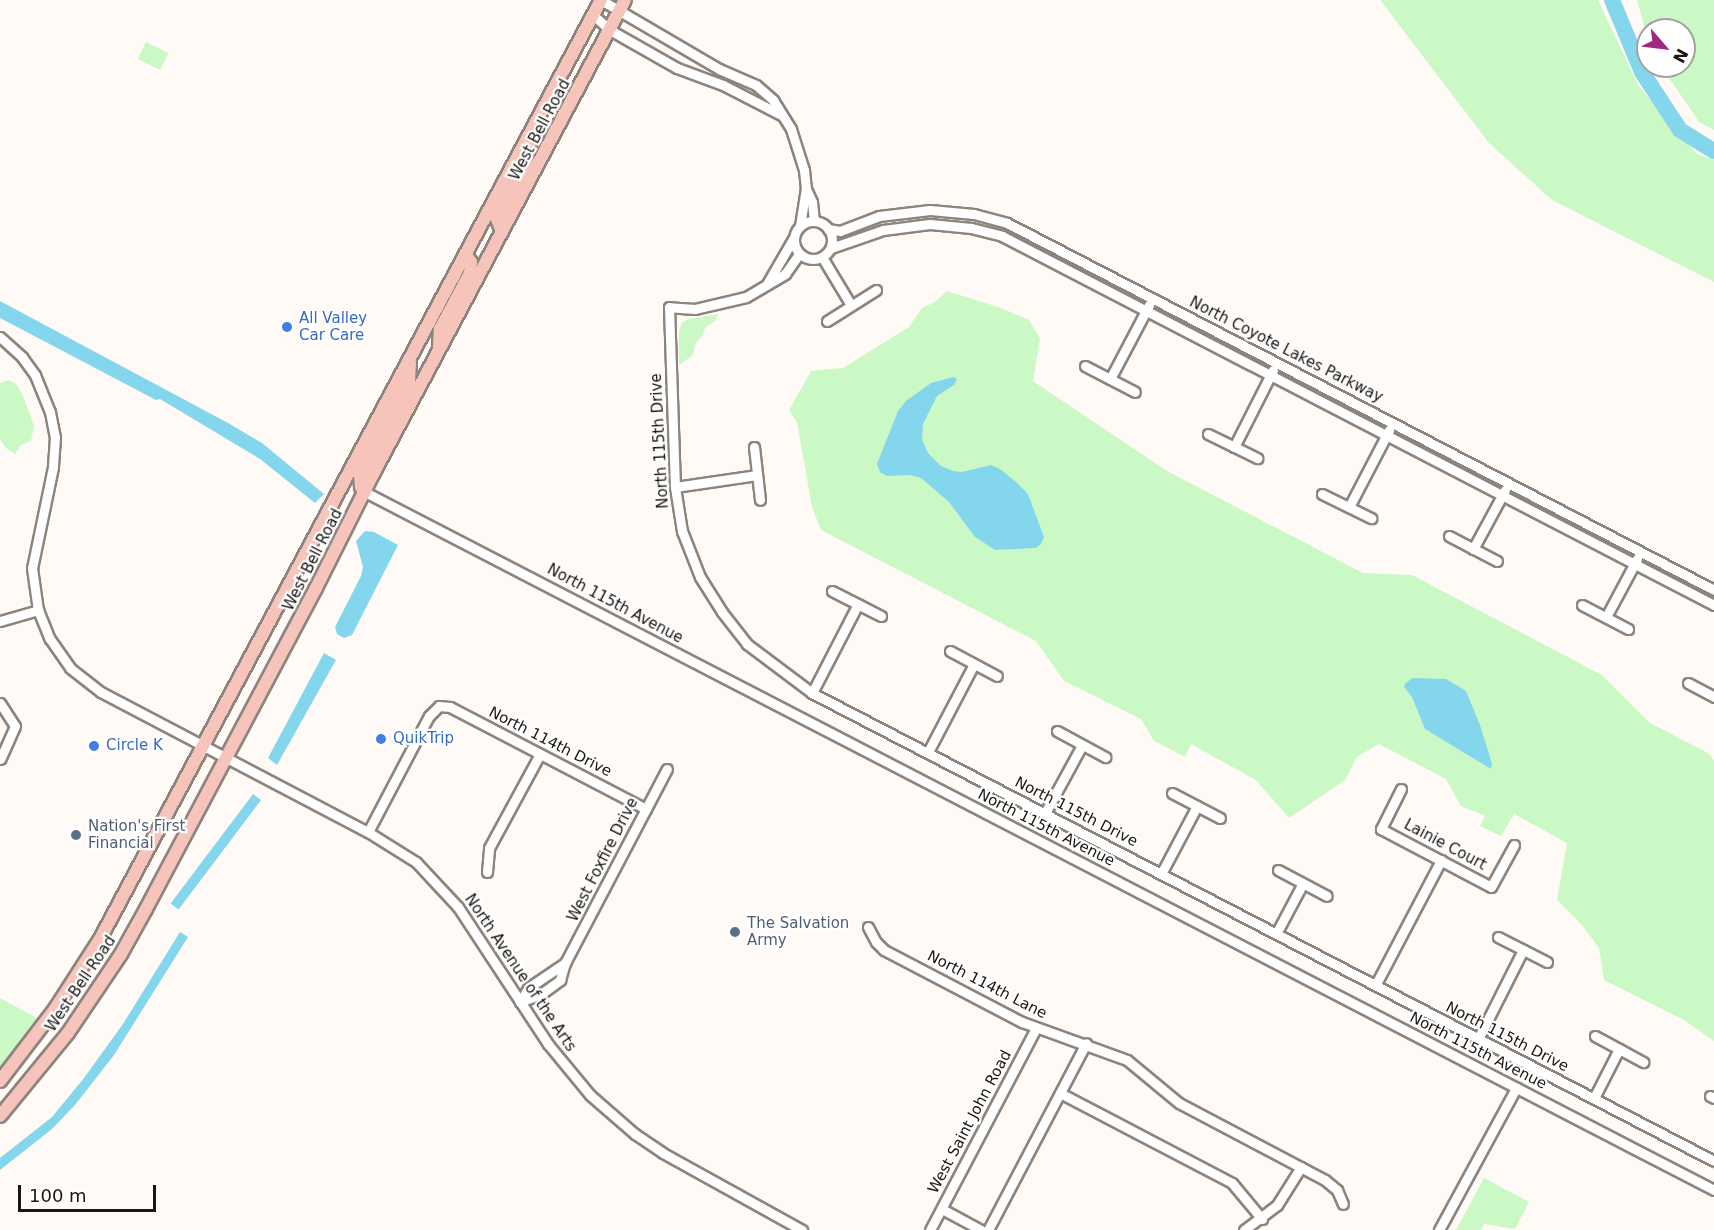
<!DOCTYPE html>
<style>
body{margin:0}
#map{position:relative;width:1714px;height:1230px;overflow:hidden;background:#fffaf5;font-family:"DejaVu Sans",sans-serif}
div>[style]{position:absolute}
.green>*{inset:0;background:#cbf9c5;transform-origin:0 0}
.water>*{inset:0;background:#84d6ed;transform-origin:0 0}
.river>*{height:16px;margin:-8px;padding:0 8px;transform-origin:8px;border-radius:8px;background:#84d6ed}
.roads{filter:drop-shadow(2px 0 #8b857e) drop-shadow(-2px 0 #8b857e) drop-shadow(0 2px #8b857e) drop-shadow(0 -2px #8b857e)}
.minor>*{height:9px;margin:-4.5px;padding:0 4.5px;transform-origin:4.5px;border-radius:4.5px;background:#fff}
.minor>.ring{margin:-4.5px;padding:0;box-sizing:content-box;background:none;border:9px solid #fff;border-radius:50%}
.major>*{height:12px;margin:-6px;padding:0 6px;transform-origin:6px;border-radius:6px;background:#f7c4bc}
.dots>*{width:16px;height:16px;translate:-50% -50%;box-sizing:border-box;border:3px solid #fff;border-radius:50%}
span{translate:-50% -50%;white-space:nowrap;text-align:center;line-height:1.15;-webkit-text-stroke:4.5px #fff;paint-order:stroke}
.street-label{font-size:15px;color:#191614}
.shop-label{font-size:15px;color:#366cbe}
.left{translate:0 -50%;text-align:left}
.service-label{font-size:15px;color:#4e5e75}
.north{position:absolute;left:1636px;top:18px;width:60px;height:60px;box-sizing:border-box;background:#fff;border:2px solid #a3a2a1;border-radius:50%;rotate:118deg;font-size:16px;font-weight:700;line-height:24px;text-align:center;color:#191614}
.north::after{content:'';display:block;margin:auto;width:21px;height:27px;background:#9e2882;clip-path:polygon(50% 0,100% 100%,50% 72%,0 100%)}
.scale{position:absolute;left:18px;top:1185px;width:138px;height:27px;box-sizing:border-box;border:3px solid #191614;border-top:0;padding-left:8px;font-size:18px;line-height:21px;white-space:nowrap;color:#191614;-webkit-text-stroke:4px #fff;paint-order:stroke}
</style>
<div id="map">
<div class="green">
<i style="clip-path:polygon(1380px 0,1598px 0,1638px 85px,1697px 154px,1714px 160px,1714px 282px,1552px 200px,1489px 143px)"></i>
<i style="clip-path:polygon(1637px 0,1714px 0,1714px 130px,1699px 122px,1661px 66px,1684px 66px,1684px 30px,1648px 30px,1648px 40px)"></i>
<i style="left:146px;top:42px;width:25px;height:19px;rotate:26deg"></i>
<i style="clip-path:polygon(947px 291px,1001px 308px,1029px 320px,1040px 338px,1033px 381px,1167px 471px,1363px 573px,1412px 575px,1602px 675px,1650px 723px,1708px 753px,1714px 760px,1714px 1041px,1684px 1020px,1604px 980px,1599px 948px,1582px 925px,1557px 900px,1567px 843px,1514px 814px,1501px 836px,1480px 826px,1485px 816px,1461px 806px,1446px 779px,1379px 744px,1357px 757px,1345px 780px,1289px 818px,1256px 780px,1191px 744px,1185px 757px,1154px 741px,1141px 719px,1064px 681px,1036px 641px,821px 530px,812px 507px,797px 422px,789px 410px,811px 371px,843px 368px,909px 327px,922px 308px,935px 302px)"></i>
<i style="clip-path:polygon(718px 314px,716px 320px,705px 328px,703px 335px,696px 342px,693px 355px,679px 365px,679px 330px,682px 323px,688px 319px)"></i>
<i style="clip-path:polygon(9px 380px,16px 384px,23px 396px,34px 426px,31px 441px,21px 445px,15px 454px,6px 448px,0 439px,0 383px)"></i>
<i style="clip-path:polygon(0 998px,39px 1019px,0 1068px)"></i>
<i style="clip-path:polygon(1484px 1178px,1529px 1202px,1515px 1229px,1484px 1224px,1481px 1230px,1456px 1230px)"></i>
</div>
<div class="water">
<i style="clip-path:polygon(0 301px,228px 423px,262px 443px,324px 494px,315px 503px,260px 459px,160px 399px,156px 400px,0 318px)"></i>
<i style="clip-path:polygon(953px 377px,957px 379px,954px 385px,937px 396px,923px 424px,922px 439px,928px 453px,941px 466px,953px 471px,962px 472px,991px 465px,1000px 469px,1016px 482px,1028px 494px,1044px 537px,1041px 544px,1036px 548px,995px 550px,975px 537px,949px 502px,921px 478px,910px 475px,887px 476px,880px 472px,877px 464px,898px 411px,906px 401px,931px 383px)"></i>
<i style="clip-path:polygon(365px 531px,374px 532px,398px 545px,352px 635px,344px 638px,337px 634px,335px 627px,361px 576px,363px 567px,356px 541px)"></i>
<i style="clip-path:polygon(324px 653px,336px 660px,277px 765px,268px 758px)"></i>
<i style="clip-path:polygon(1412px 678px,1446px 679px,1466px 691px,1480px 725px,1492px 764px,1491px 769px,1425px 729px,1412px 697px,1404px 687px,1405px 684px)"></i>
<i style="left:253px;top:794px;width:10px;height:137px;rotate:37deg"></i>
<i style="clip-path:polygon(180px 932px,188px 937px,114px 1055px,75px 1105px,52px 1129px,0 1170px,0 1158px,52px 1117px,84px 1078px,123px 1024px)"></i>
</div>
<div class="river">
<i style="left:1612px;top:0;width:78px;rotate:67.4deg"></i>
<i style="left:1642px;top:72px;width:69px;rotate:56.8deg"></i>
<i style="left:1680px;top:130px;width:40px;rotate:32deg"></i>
</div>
<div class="roads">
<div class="minor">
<i style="left:601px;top:0;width:137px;rotate:30.3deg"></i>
<i style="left:719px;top:69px;width:40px;rotate:23.4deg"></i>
<i style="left:756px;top:85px;width:23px;rotate:41deg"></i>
<i style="left:773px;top:100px;width:34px;rotate:58deg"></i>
<i style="left:791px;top:129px;width:43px;rotate:72.4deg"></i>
<i style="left:804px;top:170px;width:18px;rotate:84deg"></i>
<i style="left:806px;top:188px;width:38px;rotate:99deg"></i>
<i style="left:593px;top:15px;width:23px;rotate:41deg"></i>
<i style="left:610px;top:30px;width:77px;rotate:29.6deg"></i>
<i style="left:677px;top:68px;width:49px;rotate:20.3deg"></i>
<i style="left:723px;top:85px;width:65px;rotate:27.3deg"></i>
<i style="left:806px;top:189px;width:14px;rotate:65deg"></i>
<i style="left:812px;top:202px;width:19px;rotate:84deg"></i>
<i class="ring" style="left:794px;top:221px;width:29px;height:29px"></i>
<i style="left:828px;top:229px;width:12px;rotate:9deg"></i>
<i style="left:840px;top:231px;width:42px;rotate:-21deg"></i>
<i style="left:879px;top:216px;width:51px;rotate:-6.7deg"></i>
<i style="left:930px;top:210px;width:44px;rotate:5.2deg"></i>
<i style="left:974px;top:214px;width:34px;rotate:15deg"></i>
<i style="left:1007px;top:223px;width:797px;rotate:27.43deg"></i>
<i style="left:831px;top:248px;width:55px;rotate:-19.1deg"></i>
<i style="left:883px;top:230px;width:47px;rotate:-7.3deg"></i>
<i style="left:930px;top:224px;width:41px;rotate:5.6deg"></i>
<i style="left:971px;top:228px;width:32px;rotate:14deg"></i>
<i style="left:1002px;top:236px;width:802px;rotate:27.4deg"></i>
<i style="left:799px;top:254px;width:24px;rotate:125deg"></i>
<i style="left:785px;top:274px;width:45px;rotate:149.5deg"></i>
<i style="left:746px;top:297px;width:52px;rotate:166.8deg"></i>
<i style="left:695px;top:309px;width:26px;rotate:-176deg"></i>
<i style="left:669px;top:307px;width:180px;rotate:88.1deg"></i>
<i style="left:675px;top:487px;width:45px;rotate:81deg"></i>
<i style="left:682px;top:531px;width:49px;rotate:68.6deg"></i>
<i style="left:700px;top:577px;width:41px;rotate:57.8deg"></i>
<i style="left:722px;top:612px;width:41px;rotate:52deg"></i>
<i style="left:747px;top:644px;width:81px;rotate:37deg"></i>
<i style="left:812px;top:693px;width:1016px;rotate:27.42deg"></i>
<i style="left:822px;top:257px;width:56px;rotate:58.9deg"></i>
<i style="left:767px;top:284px;width:52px;rotate:-60deg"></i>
<i style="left:827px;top:321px;width:58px;rotate:-32.3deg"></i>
<i style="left:0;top:337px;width:30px;rotate:42deg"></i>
<i style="left:22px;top:357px;width:22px;rotate:54deg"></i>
<i style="left:35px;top:375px;width:40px;rotate:68deg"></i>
<i style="left:50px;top:412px;width:25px;rotate:79deg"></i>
<i style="left:55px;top:437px;width:30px;rotate:94deg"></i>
<i style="left:53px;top:467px;width:103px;rotate:101.7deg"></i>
<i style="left:32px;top:568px;width:42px;rotate:81.9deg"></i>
<i style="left:38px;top:610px;width:31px;rotate:68deg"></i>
<i style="left:50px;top:639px;width:35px;rotate:55deg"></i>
<i style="left:70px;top:668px;width:39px;rotate:38deg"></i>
<i style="left:101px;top:692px;width:301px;rotate:27.7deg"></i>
<i style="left:368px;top:832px;width:57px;rotate:32deg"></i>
<i style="left:416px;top:862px;width:62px;rotate:47deg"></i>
<i style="left:458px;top:907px;width:164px;rotate:56.7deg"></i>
<i style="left:548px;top:1044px;width:66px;rotate:50.5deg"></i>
<i style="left:590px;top:1095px;width:60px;rotate:40.9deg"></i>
<i style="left:635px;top:1134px;width:34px;rotate:34deg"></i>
<i style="left:663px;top:1153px;width:159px;rotate:29deg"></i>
<i style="left:1085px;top:366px;width:56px;rotate:27.5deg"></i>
<i style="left:1110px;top:379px;width:84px;rotate:-62.2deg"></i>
<i style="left:1208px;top:434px;width:55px;rotate:26.1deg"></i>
<i style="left:754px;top:447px;width:53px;rotate:83.5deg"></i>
<i style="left:1234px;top:447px;width:86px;rotate:-63.1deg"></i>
<i style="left:675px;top:487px;width:83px;rotate:-8.3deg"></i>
<i style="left:365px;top:492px;width:1519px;rotate:27.36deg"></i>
<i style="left:1322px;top:494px;width:55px;rotate:26.1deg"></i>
<i style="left:1349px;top:507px;width:87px;rotate:-62.5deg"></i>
<i style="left:1449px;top:536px;width:54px;rotate:27.5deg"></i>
<i style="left:1473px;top:549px;width:67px;rotate:-61.5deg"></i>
<i style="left:832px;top:591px;width:55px;rotate:27deg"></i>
<i style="left:1582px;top:605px;width:52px;rotate:27.6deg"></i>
<i style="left:1606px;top:617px;width:66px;rotate:-61.9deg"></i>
<i style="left:0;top:621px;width:40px;rotate:-16deg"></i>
<i style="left:950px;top:651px;width:53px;rotate:28deg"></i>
<i style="left:1688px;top:683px;width:30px;rotate:28deg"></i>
<i style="left:812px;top:693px;width:100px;rotate:-62.7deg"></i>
<i style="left:0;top:703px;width:27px;rotate:57deg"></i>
<i style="left:15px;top:726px;width:36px;rotate:114deg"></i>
<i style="left:1057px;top:731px;width:55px;rotate:28.4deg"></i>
<i style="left:928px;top:752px;width:99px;rotate:-62.4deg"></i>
<i style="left:1401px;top:789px;width:45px;rotate:116.6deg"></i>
<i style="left:1381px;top:829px;width:124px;rotate:27.8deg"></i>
<i style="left:1491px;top:887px;width:48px;rotate:-61.3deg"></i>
<i style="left:1172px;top:793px;width:54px;rotate:27.5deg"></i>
<i style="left:1045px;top:813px;width:77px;rotate:-61.4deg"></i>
<i style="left:368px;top:832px;width:131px;rotate:-62.3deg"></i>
<i style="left:429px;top:716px;width:14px;rotate:-45deg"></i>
<i style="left:439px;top:706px;width:11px;rotate:5deg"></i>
<i style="left:450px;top:707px;width:221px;rotate:27.5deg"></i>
<i style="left:1278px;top:870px;width:55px;rotate:28deg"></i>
<i style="left:487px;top:872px;width:24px;rotate:-85deg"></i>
<i style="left:489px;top:848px;width:107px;rotate:-61.5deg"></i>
<i style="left:1161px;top:874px;width:77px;rotate:-62.1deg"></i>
<i style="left:868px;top:927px;width:17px;rotate:62deg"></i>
<i style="left:876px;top:942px;width:11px;rotate:45deg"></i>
<i style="left:884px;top:950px;width:156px;rotate:27.6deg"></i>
<i style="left:1022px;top:1022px;width:112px;rotate:19.9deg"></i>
<i style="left:1127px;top:1060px;width:67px;rotate:39.6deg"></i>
<i style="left:1179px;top:1103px;width:165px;rotate:27.8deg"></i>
<i style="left:1325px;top:1180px;width:16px;rotate:40deg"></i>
<i style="left:1337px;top:1190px;width:15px;rotate:67deg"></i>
<i style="left:1277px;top:932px;width:55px;rotate:-62deg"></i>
<i style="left:1498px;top:937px;width:55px;rotate:27deg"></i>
<i style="left:1376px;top:984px;width:140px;rotate:-62.3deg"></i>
<i style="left:520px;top:1002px;width:22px;rotate:-21deg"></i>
<i style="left:541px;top:994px;width:24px;rotate:-36deg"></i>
<i style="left:560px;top:980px;width:18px;rotate:-74deg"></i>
<i style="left:565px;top:963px;width:219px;rotate:-62.3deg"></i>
<i style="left:520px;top:1002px;width:16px;rotate:-60deg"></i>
<i style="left:528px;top:988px;width:45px;rotate:-34deg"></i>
<i style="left:1595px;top:1036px;width:55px;rotate:28.4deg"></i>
<i style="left:1478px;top:1039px;width:100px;rotate:-63.2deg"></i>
<i style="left:1060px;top:1093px;width:194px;rotate:27.6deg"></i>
<i style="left:1232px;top:1183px;width:47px;rotate:50.2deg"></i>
<i style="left:1710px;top:1096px;width:4px;rotate:27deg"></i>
<i style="left:1594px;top:1098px;width:55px;rotate:-63deg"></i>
<i style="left:942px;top:1209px;width:44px;rotate:28.3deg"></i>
<i style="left:930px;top:1230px;width:228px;rotate:-62.3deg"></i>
<i style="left:988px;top:1230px;width:211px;rotate:-62.3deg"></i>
<i style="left:1244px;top:1230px;width:41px;rotate:-37.1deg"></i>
<i style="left:1277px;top:1205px;width:45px;rotate:-57.7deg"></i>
<i style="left:1439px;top:1230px;width:162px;rotate:-61.5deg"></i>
</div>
<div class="major">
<i style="left:502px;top:232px;width:14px;rotate:-111deg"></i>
<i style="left:497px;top:219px;width:63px;rotate:-62.6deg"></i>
<i style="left:526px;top:163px;width:20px;rotate:-79deg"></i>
<i style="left:439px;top:346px;width:17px;rotate:-87deg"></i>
<i style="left:440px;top:329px;width:64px;rotate:-61.8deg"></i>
<i style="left:470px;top:273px;width:11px;rotate:-85deg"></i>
<i style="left:471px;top:262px;width:9px;rotate:-126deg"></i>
<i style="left:365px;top:492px;width:6px;rotate:-129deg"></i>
<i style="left:361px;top:487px;width:12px;rotate:-95deg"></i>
<i style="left:360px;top:475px;width:105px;rotate:-62.2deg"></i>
<i style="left:409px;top:382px;width:20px;rotate:-87deg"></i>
<i style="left:0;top:1081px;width:91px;rotate:-52.6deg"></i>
<i style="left:55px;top:1009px;width:83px;rotate:-57.3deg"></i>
<i style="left:100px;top:939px;width:1064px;rotate:-61.92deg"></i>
<i style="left:0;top:1116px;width:107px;rotate:-50.7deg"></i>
<i style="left:68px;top:1033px;width:95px;rotate:-56.1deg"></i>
<i style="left:121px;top:954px;width:51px;rotate:-60.9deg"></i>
<i style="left:146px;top:909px;width:363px;rotate:-62.1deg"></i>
<i style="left:316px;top:588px;width:125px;rotate:-63.4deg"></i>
<i style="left:372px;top:476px;width:539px;rotate:-62.01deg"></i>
</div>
</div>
<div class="dots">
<i style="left:287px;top:327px;background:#3f7fe0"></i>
<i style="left:381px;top:739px;background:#3f7fe0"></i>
<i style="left:94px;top:746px;background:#3f7fe0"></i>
<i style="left:76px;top:835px;background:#5c6f8a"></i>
<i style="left:735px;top:932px;background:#5c6f8a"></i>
</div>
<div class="street-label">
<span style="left:540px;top:130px;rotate:-62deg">West Bell Road</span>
<span style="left:1286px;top:350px;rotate:27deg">North Coyote Lakes Parkway</span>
<span style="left:660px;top:441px;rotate:-93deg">North 115th Drive</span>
<span style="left:313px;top:560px;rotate:-63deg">West Bell Road</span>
<span style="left:615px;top:604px;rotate:28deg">North 115th Avenue</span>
<span style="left:550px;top:742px;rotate:27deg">North 114th Drive</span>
<span style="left:1076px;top:812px;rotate:27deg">North 115th Drive</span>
<span style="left:1046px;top:828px;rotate:27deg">North 115th Avenue</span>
<span style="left:1445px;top:845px;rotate:28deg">Lainie Court</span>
<span style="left:603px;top:860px;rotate:-63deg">West Foxfire Drive</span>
<span style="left:520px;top:973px;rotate:56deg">North Avenue of the Arts</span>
<span style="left:81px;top:984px;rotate:-56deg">West Bell Road</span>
<span style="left:987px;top:985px;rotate:27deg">North 114th Lane</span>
<span style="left:1507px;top:1037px;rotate:27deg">North 115th Drive</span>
<span style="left:1478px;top:1051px;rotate:27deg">North 115th Avenue</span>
<span style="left:970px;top:1122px;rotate:-62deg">West Saint John Road</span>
</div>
<div class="shop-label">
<span class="left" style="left:299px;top:327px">All Valley<br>Car Care</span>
<span class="left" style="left:393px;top:739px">QuikTrip</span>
<span class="left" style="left:106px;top:746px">Circle K</span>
</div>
<div class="service-label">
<span class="left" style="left:88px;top:835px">Nation's First<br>Financial</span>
<span class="left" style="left:747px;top:932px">The Salvation<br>Army</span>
</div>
<div class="north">N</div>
<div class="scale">100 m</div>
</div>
